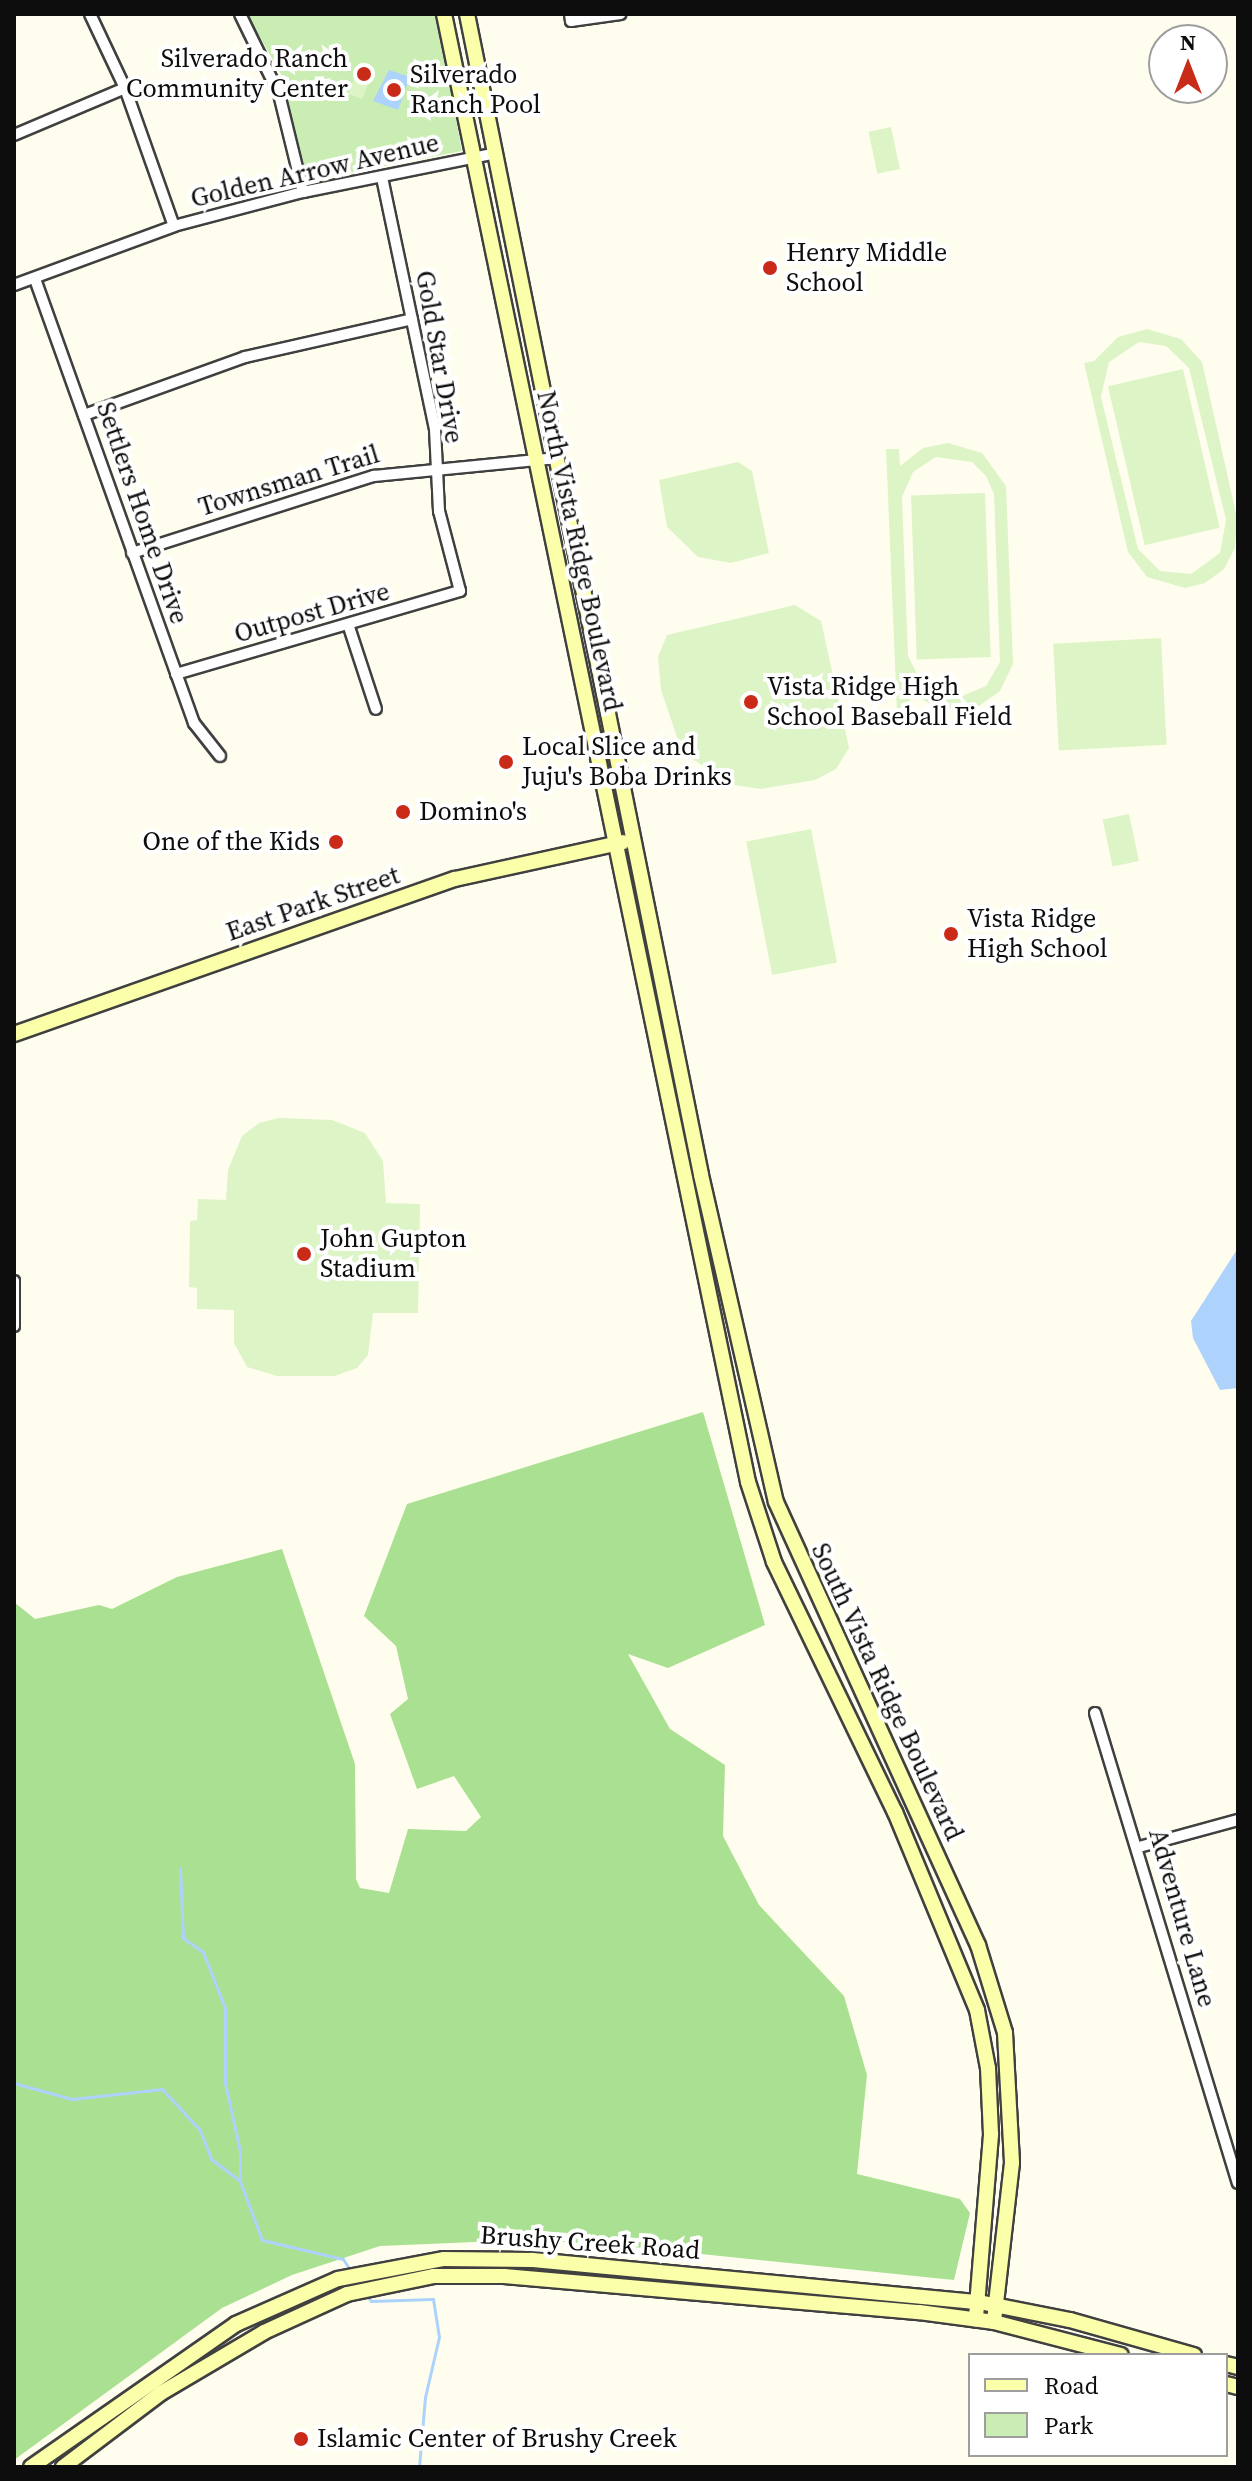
<!DOCTYPE html>
<style>
body{margin:0}
#map{position:relative;width:1252px;height:2481px;overflow:hidden;background:#fffeee;font-family:"Source Serif 4",serif}
div>[style]{position:absolute}
.green>*{inset:0;background:#c9edb3}
.forest>*{inset:0;background:#a9e091}
.pitch>*{inset:0;background:#ddf4c6;transform-origin:0 0}
.water>*{inset:0;background:#add2fc}
.stream>*{height:3px;margin:-1.5px;padding:0 1.5px;transform-origin:1.5px;border-radius:1.5px;background:#add2fc}
.roads{filter:drop-shadow(2px 0 #404040) drop-shadow(-2px 0 #404040) drop-shadow(0 2px #404040) drop-shadow(0 -2px #404040)}
.street>*{height:10px;margin:-5px;padding:0 5px;transform-origin:5px;border-radius:5px;background:#fff}
.secondary>*{height:14px;margin:-7px;padding:0 7px;transform-origin:7px;border-radius:7px;background:#fcffa9}
.dots>*{width:22px;height:22px;translate:-50% -50%;box-sizing:border-box;border:4px solid #fff;border-radius:50%}
span{translate:-50% -50%;white-space:nowrap;text-align:center;line-height:1.15;-webkit-text-stroke:8px #fff;paint-order:stroke}
.poi-label{font-size:26px;color:#0d0d0d}
.right{translate:-100% -50%;text-align:right}
.left{translate:0 -50%;text-align:left}
.street-label{font-size:26px;color:#0d0d0d}
.frame{position:absolute;inset:0;border:16px solid #0d0d0d;pointer-events:none}
.legend{position:absolute;left:968px;top:2353px;width:260px;height:104px;box-sizing:border-box;background:#fff;border:2px solid #9e9e9e;margin:0;padding:10px 14px;list-style:none;font-size:24px;color:#0d0d0d}
.legend li{display:flex;align-items:center;gap:16px;height:40px}
.legend b{width:40px;border:2px solid #9e9e9e}
.north{position:absolute;left:1148px;top:24px;width:80px;height:80px;box-sizing:border-box;background:#fff;border:2px solid #9e9e9e;border-radius:50%;rotate:0deg;font-size:22px;font-weight:700;line-height:32px;text-align:center;color:#0d0d0d}
.north::after{content:'';display:block;margin:auto;width:28px;height:36px;background:#ca2b18;clip-path:polygon(50% 0,100% 100%,50% 72%,0 100%)}
</style>
<div id="map">
<div class="green">
<i style="clip-path:polygon(247px 14px,436px 14px,462px 151px,308px 181px,282px 76px)"></i>
</div>
<div class="forest">
<i style="clip-path:polygon(703px 1412px,765px 1625px,668px 1668px,628px 1654px,670px 1729px,725px 1765px,723px 1836px,759px 1905px,844px 1996px,867px 2075px,857px 2174px,960px 2199px,970px 2213px,954px 2280px,604px 2244px,520px 2240px,380px 2246px,292px 2275px,222px 2308px,14px 2460px,14px 1602px,35px 1619px,99px 1605px,112px 1609px,177px 1577px,282px 1549px,355px 1764px,356px 1879px,360px 1888px,389px 1893px,408px 1829px,466px 1831px,481px 1817px,454px 1776px,417px 1789px,390px 1714px,408px 1699px,396px 1646px,364px 1616px,407px 1504px)"></i>
</div>
<div class="pitch">
<i style="left:360px;top:62px;width:15px;height:34px;rotate:20deg"></i>
<i style="left:891px;top:127px;width:43px;height:23px;rotate:78deg"></i>
<i style="clip-path:polygon(evenodd,1147px 329px,1181px 339px,1202px 362px,1237px 518px,1235px 548px,1224px 569px,1205px 583px,1185px 588px,1147px 577px,1128px 552px,1084px 363px,1094px 361px,1118px 337px,1147px 329px,1139px 342px,1166px 346px,1189px 368px,1226px 520px,1220px 553px,1191px 574px,1160px 571px,1138px 549px,1101px 397px,1109px 362px,1139px 342px)"></i>
<i style="left:1183px;top:369px;width:163px;height:77px;rotate:77deg"></i>
<i style="clip-path:polygon(evenodd,948px 443px,982px 453px,1006px 486px,1013px 664px,1000px 691px,979px 706px,939px 709px,910px 692px,910px 710px,897px 711px,886px 449px,899px 449px,900px 466px,923px 448px,948px 443px,936px 457px,972px 462px,986px 476px,994px 494px,1000px 662px,986px 686px,957px 698px,924px 687px,908px 656px,902px 497px,913px 472px,936px 457px)"></i>
<i style="clip-path:polygon(738px 462px,752px 471px,769px 553px,731px 563px,698px 557px,667px 527px,659px 480px)"></i>
<i style="left:985px;top:493px;width:164px;height:74px;rotate:88deg"></i>
<i style="clip-path:polygon(795px 605px,821px 621px,849px 748px,836px 769px,815px 780px,761px 789px,734px 785px,689px 757px,678px 740px,661px 690px,658px 657px,667px 635px)"></i>
<i style="left:1161px;top:638px;width:107px;height:108px;rotate:87deg"></i>
<i style="left:1129px;top:814px;width:48px;height:27px;rotate:78deg"></i>
<i style="left:811px;top:829px;width:136px;height:66px;rotate:79deg"></i>
<i style="clip-path:polygon(279px 1118px,332px 1120px,365px 1133px,383px 1161px,386px 1203px,420px 1204px,418px 1313px,373px 1313px,368px 1355px,357px 1368px,335px 1376px,277px 1376px,247px 1367px,234px 1343px,234px 1310px,197px 1309px,197px 1288px,189px 1287px,190px 1221px,197px 1220px,198px 1199px,226px 1200px,228px 1170px,242px 1136px,259px 1123px)"></i>
</div>
<div class="water">
<i style="clip-path:polygon(389px 70px,410px 77px,398px 110px,373px 101px)"></i>
<i style="clip-path:polygon(1238px 1248px,1238px 1388px,1220px 1390px,1193px 1338px,1191px 1321px)"></i>
</div>
<div class="stream">
<i style="left:180px;top:1868px;width:70px;rotate:87.5deg"></i>
<i style="left:183px;top:1938px;width:24px;rotate:35deg"></i>
<i style="left:203px;top:1952px;width:60px;rotate:68.6deg"></i>
<i style="left:225px;top:2008px;width:75px;rotate:90deg"></i>
<i style="left:225px;top:2083px;width:70px;rotate:77.6deg"></i>
<i style="left:240px;top:2151px;width:30px;rotate:90deg"></i>
<i style="left:240px;top:2181px;width:63px;rotate:69.6deg"></i>
<i style="left:262px;top:2240px;width:83px;rotate:13.2deg"></i>
<i style="left:343px;top:2259px;width:17px;rotate:57deg"></i>
<i style="left:14px;top:2083px;width:60px;rotate:15.4deg"></i>
<i style="left:72px;top:2099px;width:91px;rotate:-6.3deg"></i>
<i style="left:162px;top:2089px;width:56px;rotate:47.2deg"></i>
<i style="left:200px;top:2130px;width:31px;rotate:69deg"></i>
<i style="left:211px;top:2159px;width:35px;rotate:37deg"></i>
<i style="left:367px;top:2296px;width:6px;rotate:51deg"></i>
<i style="left:371px;top:2301px;width:62px;rotate:-1.8deg"></i>
<i style="left:433px;top:2299px;width:38px;rotate:81deg"></i>
<i style="left:439px;top:2337px;width:62px;rotate:103.1deg"></i>
<i style="left:425px;top:2397px;width:70px;rotate:94.9deg"></i>
</div>
<div class="roads">
<div class="street">
<i style="left:90px;top:14px;width:82px;rotate:64.7deg"></i>
<i style="left:125px;top:88px;width:146px;rotate:70.5deg"></i>
<i style="left:240px;top:14px;width:89px;rotate:64deg"></i>
<i style="left:279px;top:94px;width:101px;rotate:76.2deg"></i>
<i style="left:570px;top:14px;width:7px;rotate:82deg"></i>
<i style="left:571px;top:21px;width:50px;rotate:-8deg"></i>
<i style="left:14px;top:135px;width:121px;rotate:-22.9deg"></i>
<i style="left:35px;top:279px;width:472px;rotate:70.3deg"></i>
<i style="left:194px;top:723px;width:42px;rotate:51.8deg"></i>
<i style="left:14px;top:285px;width:171px;rotate:-20.2deg"></i>
<i style="left:174px;top:226px;width:133px;rotate:-14.8deg"></i>
<i style="left:303px;top:192px;width:192px;rotate:-11.4deg"></i>
<i style="left:84px;top:415px;width:171px;rotate:-19.8deg"></i>
<i style="left:245px;top:357px;width:171px;rotate:-12.8deg"></i>
<i style="left:132px;top:553px;width:254px;rotate:-17.7deg"></i>
<i style="left:374px;top:476px;width:184px;rotate:-5.6deg"></i>
<i style="left:349px;top:627px;width:86px;rotate:71.8deg"></i>
<i style="left:176px;top:674px;width:296px;rotate:-16.3deg"></i>
<i style="left:460px;top:591px;width:83px;rotate:-104.7deg"></i>
<i style="left:439px;top:511px;width:82px;rotate:-92.8deg"></i>
<i style="left:435px;top:429px;width:257px;rotate:-101.9deg"></i>
<i style="left:14px;top:1281px;width:45px;rotate:90deg"></i>
<i style="left:1095px;top:1713px;width:491px;rotate:73.1deg"></i>
<i style="left:1139px;top:1847px;width:103px;rotate:-15.3deg"></i>
</div>
<div class="secondary">
<i style="left:444px;top:14px;width:1499px;rotate:78.3deg"></i>
<i style="left:748px;top:1482px;width:84px;rotate:72deg"></i>
<i style="left:774px;top:1562px;width:278px;rotate:64.2deg"></i>
<i style="left:895px;top:1812px;width:214px;rotate:67.5deg"></i>
<i style="left:977px;top:2010px;width:59px;rotate:79.3deg"></i>
<i style="left:988px;top:2068px;width:67px;rotate:87.4deg"></i>
<i style="left:991px;top:2135px;width:185px;rotate:94.7deg"></i>
<i style="left:467px;top:14px;width:1184px;rotate:78.6deg"></i>
<i style="left:701px;top:1175px;width:335px;rotate:77.1deg"></i>
<i style="left:776px;top:1502px;width:487px;rotate:65.5deg"></i>
<i style="left:978px;top:1945px;width:92px;rotate:72.9deg"></i>
<i style="left:1005px;top:2033px;width:130px;rotate:86.9deg"></i>
<i style="left:1012px;top:2163px;width:160px;rotate:96.5deg"></i>
<i style="left:14px;top:1034px;width:467px;rotate:-19.4deg"></i>
<i style="left:455px;top:879px;width:172px;rotate:-12.4deg"></i>
<i style="left:1226px;top:2364px;width:12px;rotate:14deg"></i>
<i style="left:1226px;top:2384px;width:12px;rotate:14deg"></i>
<i style="left:31px;top:2467px;width:250px;rotate:-34.9deg"></i>
<i style="left:236px;top:2324px;width:111px;rotate:-23.8deg"></i>
<i style="left:338px;top:2279px;width:108px;rotate:-10.7deg"></i>
<i style="left:444px;top:2259px;width:88px;rotate:0.7deg"></i>
<i style="left:532px;top:2260px;width:449px;rotate:5.4deg"></i>
<i style="left:979px;top:2302px;width:93px;rotate:11.2deg"></i>
<i style="left:1070px;top:2320px;width:129px;rotate:15.8deg"></i>
<i style="left:63px;top:2467px;width:123px;rotate:-37.1deg"></i>
<i style="left:161px;top:2393px;width:120px;rotate:-30.6deg"></i>
<i style="left:264px;top:2332px;width:91px;rotate:-24.6deg"></i>
<i style="left:347px;top:2294px;width:89px;rotate:-11.7deg"></i>
<i style="left:434px;top:2276px;width:70px"></i>
<i style="left:504px;top:2276px;width:417px;rotate:5deg"></i>
<i style="left:919px;top:2312px;width:76px;rotate:7.6deg"></i>
<i style="left:994px;top:2322px;width:131px;rotate:14.6deg"></i>
</div>
</div>
<div class="dots">
<i style="left:364px;top:74px;background:#ca2b18"></i>
<i style="left:394px;top:90px;background:#ca2b18"></i>
<i style="left:770px;top:268px;background:#ca2b18"></i>
<i style="left:751px;top:702px;background:#ca2b18"></i>
<i style="left:506px;top:762px;background:#ca2b18"></i>
<i style="left:403px;top:812px;background:#ca2b18"></i>
<i style="left:336px;top:842px;background:#ca2b18"></i>
<i style="left:951px;top:934px;background:#ca2b18"></i>
<i style="left:304px;top:1254px;background:#ca2b18"></i>
<i style="left:301px;top:2439px;background:#ca2b18"></i>
</div>
<div class="poi-label">
<span class="right" style="left:348px;top:74px">Silverado Ranch<br>Community Center</span>
<span class="left" style="left:410px;top:90px">Silverado<br>Ranch Pool</span>
<span class="left" style="left:786px;top:268px">Henry Middle<br>School</span>
<span class="left" style="left:767px;top:702px">Vista Ridge High<br>School Baseball Field</span>
<span class="left" style="left:522px;top:762px">Local Slice and<br>Juju's Boba Drinks</span>
<span class="left" style="left:419px;top:812px">Domino's</span>
<span class="right" style="left:320px;top:842px">One of the Kids</span>
<span class="left" style="left:967px;top:934px">Vista Ridge<br>High School</span>
<span class="left" style="left:320px;top:1254px">John Gupton<br>Stadium</span>
<span class="left" style="left:317px;top:2439px">Islamic Center of Brushy Creek</span>
</div>
<div class="street-label">
<span style="left:315px;top:171px;rotate:-13deg">Golden Arrow Avenue</span>
<span style="left:439px;top:357px;rotate:80deg">Gold Star Drive</span>
<span style="left:289px;top:481px;rotate:-17deg">Townsman Trail</span>
<span style="left:142px;top:513px;rotate:71deg">Settlers Home Drive</span>
<span style="left:579px;top:551px;rotate:78deg">North Vista Ridge Boulevard</span>
<span style="left:312px;top:613px;rotate:-16deg">Outpost Drive</span>
<span style="left:313px;top:904px;rotate:-19deg">East Park Street</span>
<span style="left:887px;top:1692px;rotate:65deg">South Vista Ridge Boulevard</span>
<span style="left:1182px;top:1918px;rotate:74deg">Adventure Lane</span>
<span style="left:590px;top:2243px;rotate:4deg">Brushy Creek Road</span>
</div>
<div class="frame"></div>
<ul class="legend">
<li><b style="height:10px;background:#fcffa9"></b>Road</li>
<li><b style="height:22px;background:#c9edb3"></b>Park</li>
</ul>
<div class="north">N</div>
</div>
